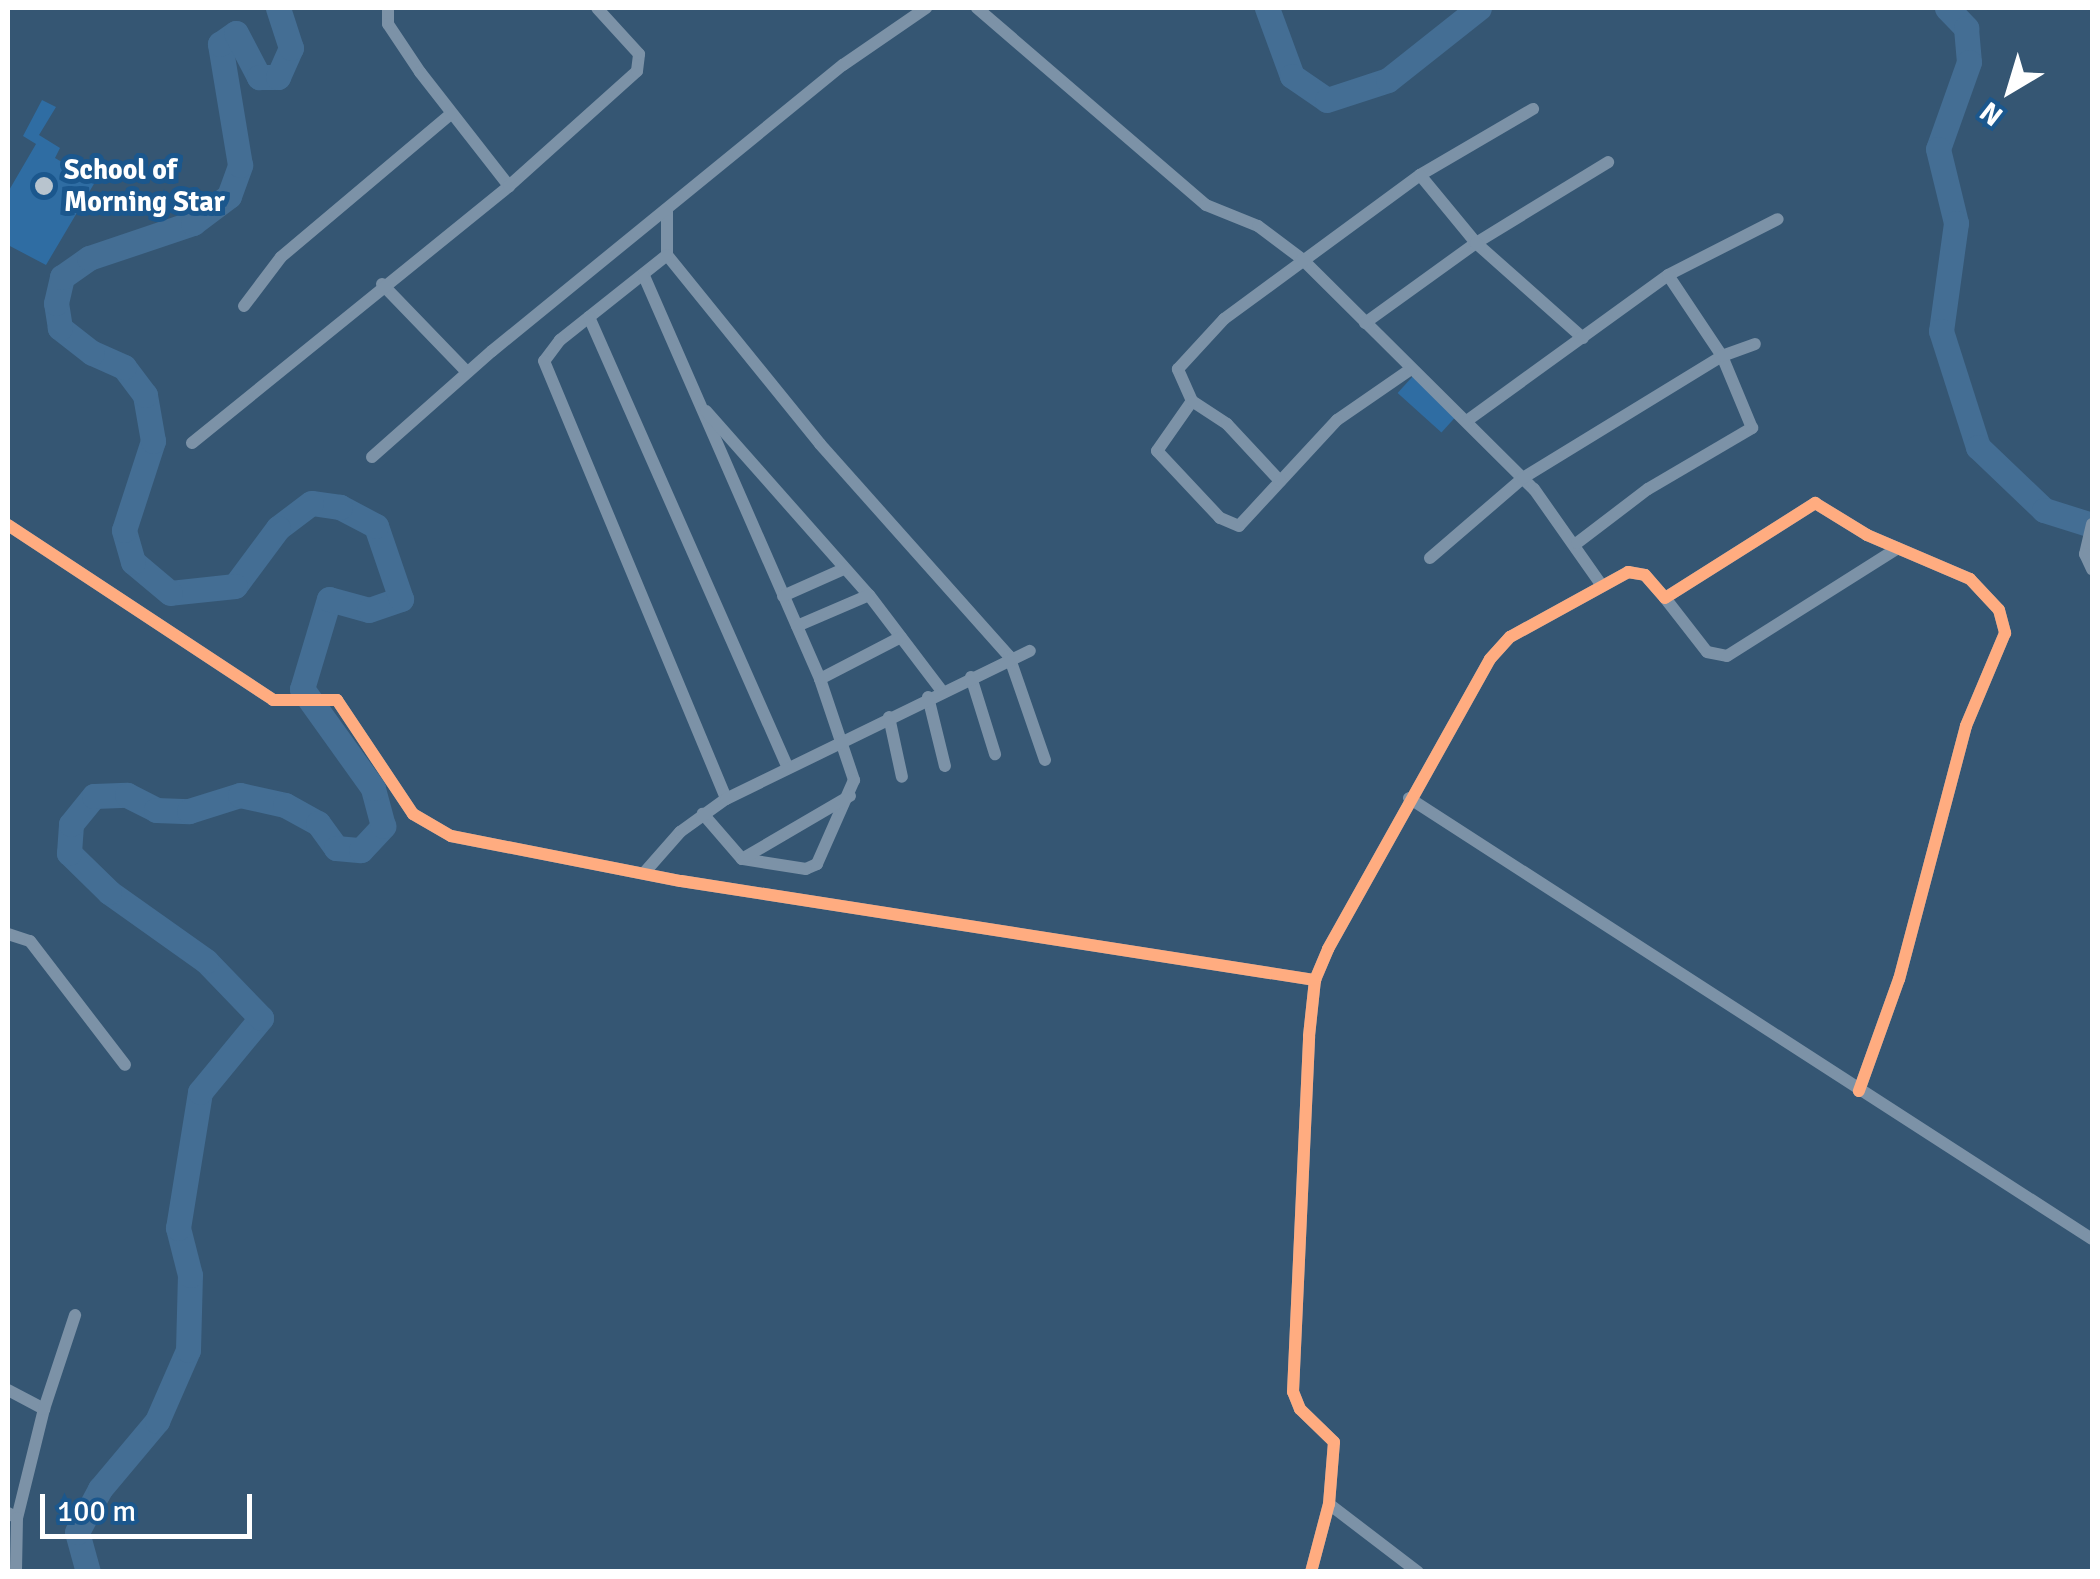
<!DOCTYPE html>
<style>
body{margin:0}
#map{position:relative;width:2100px;height:1579px;overflow:hidden;background:#355673;font-family:Signika,sans-serif}
div>[style]{position:absolute}
.green>*{inset:0;background:#2f6da3;transform-origin:0 0}
.river>*{height:25px;margin:-12.5px;padding:0 12.5px;transform-origin:12.5px;border-radius:12.5px;background:#446e94}
.minor>*{height:12px;margin:-6px;padding:0 6px;transform-origin:6px;border-radius:6px;background:#7c92a7}
.cycleway>*{height:12px;margin:-6px;padding:0 6px;transform-origin:6px;border-radius:6px;background:#ffac80}
.dots>*{width:28px;height:28px;translate:-50% -50%;box-sizing:border-box;border:5px solid #1b578d;border-radius:50%}
span{translate:-50% -50%;white-space:nowrap;text-align:center;line-height:1.15;-webkit-text-stroke:10px #1b578d;paint-order:stroke}
.poi-label{font-size:28px;color:#fff;font-weight:700}
.left{translate:0 -50%;text-align:left}
.frame{position:absolute;inset:0;border:10px solid #fff;pointer-events:none}
.north{position:absolute;left:1960px;top:40px;width:100px;height:100px;-webkit-text-stroke:8px #1b578d;paint-order:stroke;rotate:218deg;font-size:28px;font-weight:700;line-height:40px;text-align:center;color:#fff}
.north::after{content:'';display:block;margin:auto;width:35px;height:45px;background:#fff;clip-path:polygon(50% 0,100% 100%,50% 72%,0 100%)}
.scale{position:absolute;left:40px;top:1494px;width:212px;height:45px;box-sizing:border-box;border:5px solid #fff;border-top:0;padding-left:12px;font-size:30px;line-height:35px;white-space:nowrap;color:#fff;-webkit-text-stroke:8px #1b578d;paint-order:stroke}
</style>
<div id="map">
<div class="green">
<i style="clip-path:polygon(42px 100px,56px 107px,39px 135px,60px 148px,55px 158px,74px 169px,79px 160px,101px 172px,46px 265px,8px 245px,8px 192px,36px 144px,23px 136px)"></i>
<i style="left:1413px;top:376px;width:59px;height:23px;rotate:42deg"></i>
</div>
<div class="river">
<i style="left:1267px;top:8px;width:72px;rotate:69.8deg"></i>
<i style="left:1292px;top:76px;width:42px;rotate:34.4deg"></i>
<i style="left:1327px;top:100px;width:64px;rotate:-18.2deg"></i>
<i style="left:1388px;top:80px;width:116px;rotate:-38.4deg"></i>
<i style="left:1947px;top:8px;width:28px;rotate:46deg"></i>
<i style="left:1966px;top:28px;width:34px;rotate:85deg"></i>
<i style="left:1969px;top:62px;width:92px;rotate:109.6deg"></i>
<i style="left:1938px;top:149px;width:76px;rotate:76.3deg"></i>
<i style="left:1956px;top:223px;width:109px;rotate:97.9deg"></i>
<i style="left:1941px;top:331px;width:122px;rotate:72.3deg"></i>
<i style="left:1978px;top:447px;width:91px;rotate:43.7deg"></i>
<i style="left:2044px;top:510px;width:50px;rotate:17.4deg"></i>
<i style="left:88px;top:1572px;width:41px;rotate:-105.4deg"></i>
<i style="left:77px;top:1532px;width:49px;rotate:-61.9deg"></i>
<i style="left:100px;top:1489px;width:89px;rotate:-50deg"></i>
<i style="left:157px;top:1421px;width:77px;rotate:-66.4deg"></i>
<i style="left:188px;top:1350px;width:75px;rotate:-88.5deg"></i>
<i style="left:190px;top:1275px;width:49px;rotate:-104.3deg"></i>
<i style="left:178px;top:1228px;width:138px;rotate:-80.8deg"></i>
<i style="left:200px;top:1092px;width:96px;rotate:-50.5deg"></i>
<i style="left:261px;top:1018px;width:79px;rotate:-134deg"></i>
<i style="left:206px;top:961px;width:119px;rotate:-144.6deg"></i>
<i style="left:109px;top:892px;width:56px;rotate:-135.7deg"></i>
<i style="left:69px;top:853px;width:29px;rotate:-86deg"></i>
<i style="left:71px;top:824px;width:36px;rotate:-51deg"></i>
<i style="left:94px;top:796px;width:33px;rotate:-2deg"></i>
<i style="left:127px;top:795px;width:33px;rotate:27deg"></i>
<i style="left:156px;top:810px;width:33px;rotate:2deg"></i>
<i style="left:189px;top:811px;width:53px;rotate:-17.4deg"></i>
<i style="left:240px;top:795px;width:46px;rotate:12.5deg"></i>
<i style="left:285px;top:805px;width:38px;rotate:29deg"></i>
<i style="left:318px;top:823px;width:31px;rotate:54deg"></i>
<i style="left:336px;top:848px;width:25px;rotate:5deg"></i>
<i style="left:361px;top:850px;width:33px;rotate:-47deg"></i>
<i style="left:383px;top:826px;width:39px;rotate:-105deg"></i>
<i style="left:373px;top:788px;width:122px;rotate:-125.6deg"></i>
<i style="left:302px;top:689px;width:94px;rotate:-73.3deg"></i>
<i style="left:329px;top:599px;width:41px;rotate:15.4deg"></i>
<i style="left:369px;top:610px;width:34px;rotate:-19deg"></i>
<i style="left:401px;top:599px;width:77px;rotate:-108.9deg"></i>
<i style="left:376px;top:526px;width:41px;rotate:-152.2deg"></i>
<i style="left:340px;top:507px;width:29px;rotate:-172deg"></i>
<i style="left:311px;top:503px;width:41px;rotate:142.9deg"></i>
<i style="left:278px;top:528px;width:72px;rotate:126.6deg"></i>
<i style="left:235px;top:586px;width:65px;rotate:173.9deg"></i>
<i style="left:170px;top:593px;width:48px;rotate:-140deg"></i>
<i style="left:133px;top:562px;width:33px;rotate:-106deg"></i>
<i style="left:124px;top:530px;width:94px;rotate:-72deg"></i>
<i style="left:153px;top:441px;width:47px;rotate:-99.9deg"></i>
<i style="left:145px;top:395px;width:35px;rotate:-127deg"></i>
<i style="left:124px;top:367px;width:35px;rotate:-156deg"></i>
<i style="left:92px;top:353px;width:41px;rotate:-142deg"></i>
<i style="left:60px;top:328px;width:25px;rotate:-99deg"></i>
<i style="left:56px;top:303px;width:27px;rotate:-77deg"></i>
<i style="left:62px;top:277px;width:33px;rotate:-35deg"></i>
<i style="left:89px;top:258px;width:110px;rotate:-18.6deg"></i>
<i style="left:193px;top:223px;width:45px;rotate:-36.9deg"></i>
<i style="left:229px;top:196px;width:33px;rotate:-70deg"></i>
<i style="left:240px;top:165px;width:123px;rotate:-99.4deg"></i>
<i style="left:220px;top:44px;width:19px;rotate:-35deg"></i>
<i style="left:236px;top:33px;width:50px;rotate:62.4deg"></i>
<i style="left:259px;top:77px;width:19px"></i>
<i style="left:278px;top:77px;width:32px;rotate:-66deg"></i>
<i style="left:291px;top:48px;width:42px;rotate:-108deg"></i>
</div>
<div class="minor">
<i style="left:388px;top:8px;width:16px;rotate:90deg"></i>
<i style="left:388px;top:24px;width:58px;rotate:56.3deg"></i>
<i style="left:420px;top:72px;width:145px;rotate:52deg"></i>
<i style="left:977px;top:8px;width:302px;rotate:40.7deg"></i>
<i style="left:1206px;top:205px;width:56px;rotate:22deg"></i>
<i style="left:1258px;top:226px;width:55px;rotate:36.9deg"></i>
<i style="left:1302px;top:259px;width:327px;rotate:44.8deg"></i>
<i style="left:1534px;top:489px;width:115px;rotate:54.9deg"></i>
<i style="left:1420px;top:175px;width:131px;rotate:-30.3deg"></i>
<i style="left:667px;top:209px;width:46px;rotate:90deg"></i>
<i style="left:667px;top:255px;width:243px;rotate:51deg"></i>
<i style="left:820px;top:444px;width:284px;rotate:48.3deg"></i>
<i style="left:1009px;top:656px;width:110px;rotate:70.9deg"></i>
<i style="left:667px;top:255px;width:137px;rotate:141.5deg"></i>
<i style="left:560px;top:340px;width:26px;rotate:127deg"></i>
<i style="left:544px;top:361px;width:474px;rotate:67.4deg"></i>
<i style="left:644px;top:276px;width:440px;rotate:66.4deg"></i>
<i style="left:820px;top:679px;width:107px;rotate:71.4deg"></i>
<i style="left:854px;top:780px;width:92px;rotate:113.8deg"></i>
<i style="left:817px;top:864px;width:12px;rotate:156deg"></i>
<i style="left:806px;top:869px;width:65px;rotate:-171.1deg"></i>
<i style="left:742px;top:859px;width:60px;rotate:-130.9deg"></i>
<i style="left:382px;top:284px;width:122px;rotate:46deg"></i>
<i style="left:244px;top:306px;width:61px;rotate:-52.9deg"></i>
<i style="left:281px;top:257px;width:222px;rotate:-40.1deg"></i>
<i style="left:589px;top:317px;width:493px;rotate:66.2deg"></i>
<i style="left:1365px;top:323px;width:137px;rotate:-35.8deg"></i>
<i style="left:1476px;top:243px;width:155px;rotate:-31.5deg"></i>
<i style="left:1411px;top:369px;width:90px;rotate:145.4deg"></i>
<i style="left:1337px;top:420px;width:144px;rotate:132.8deg"></i>
<i style="left:1239px;top:526px;width:21px;rotate:-157deg"></i>
<i style="left:1220px;top:518px;width:92px;rotate:-133.2deg"></i>
<i style="left:1157px;top:451px;width:61px;rotate:-55deg"></i>
<i style="left:1192px;top:401px;width:35px;rotate:-114deg"></i>
<i style="left:1178px;top:369px;width:68px;rotate:-47.4deg"></i>
<i style="left:1224px;top:319px;width:243px;rotate:-36.3deg"></i>
<i style="left:1420px;top:175px;width:88px;rotate:50.5deg"></i>
<i style="left:1476px;top:243px;width:143px;rotate:41.6deg"></i>
<i style="left:1192px;top:401px;width:42px;rotate:33.3deg"></i>
<i style="left:1227px;top:424px;width:78px;rotate:47.1deg"></i>
<i style="left:706px;top:411px;width:246px;rotate:48.5deg"></i>
<i style="left:869px;top:595px;width:121px;rotate:52.8deg"></i>
<i style="left:1468px;top:420px;width:247px;rotate:-35.9deg"></i>
<i style="left:1668px;top:275px;width:123px;rotate:-27deg"></i>
<i style="left:192px;top:443px;width:408px;rotate:-39deg"></i>
<i style="left:509px;top:186px;width:172px;rotate:-41.9deg"></i>
<i style="left:637px;top:71px;width:17px;rotate:-83deg"></i>
<i style="left:639px;top:54px;width:62px;rotate:-132.4deg"></i>
<i style="left:372px;top:457px;width:160px;rotate:-41.5deg"></i>
<i style="left:492px;top:351px;width:453px;rotate:-39.2deg"></i>
<i style="left:843px;top:65px;width:101px;rotate:-34.5deg"></i>
<i style="left:2092px;top:524px;width:31px;rotate:103deg"></i>
<i style="left:2085px;top:554px;width:17px;rotate:65deg"></i>
<i style="left:8px;top:525px;width:318px;rotate:33.4deg"></i>
<i style="left:273px;top:700px;width:64px"></i>
<i style="left:337px;top:700px;width:137px;rotate:56.3deg"></i>
<i style="left:413px;top:814px;width:44px;rotate:30.1deg"></i>
<i style="left:451px;top:836px;width:234px;rotate:11.1deg"></i>
<i style="left:681px;top:881px;width:642px;rotate:8.88deg"></i>
<i style="left:1577px;top:543px;width:89px;rotate:-37.3deg"></i>
<i style="left:1648px;top:489px;width:121px;rotate:-30.4deg"></i>
<i style="left:1752px;top:428px;width:78px;rotate:-112.6deg"></i>
<i style="left:1722px;top:356px;width:97px;rotate:-123.7deg"></i>
<i style="left:1430px;top:558px;width:123px;rotate:-40.7deg"></i>
<i style="left:1523px;top:478px;width:233px;rotate:-31.5deg"></i>
<i style="left:1722px;top:356px;width:35px;rotate:-20deg"></i>
<i style="left:783px;top:596px;width:67px;rotate:-23.9deg"></i>
<i style="left:1665px;top:598px;width:68px;rotate:52.1deg"></i>
<i style="left:1707px;top:652px;width:20px;rotate:11deg"></i>
<i style="left:1727px;top:656px;width:202px;rotate:-32.3deg"></i>
<i style="left:797px;top:626px;width:78px;rotate:-23.3deg"></i>
<i style="left:971px;top:677px;width:81px;rotate:72.7deg"></i>
<i style="left:820px;top:679px;width:91px;rotate:-27.4deg"></i>
<i style="left:928px;top:697px;width:71px;rotate:76.2deg"></i>
<i style="left:889px;top:717px;width:61px;rotate:77.8deg"></i>
<i style="left:1409px;top:798px;width:813px;rotate:32.85deg"></i>
<i style="left:742px;top:859px;width:125px;rotate:-30.3deg"></i>
<i style="left:644px;top:873px;width:55px;rotate:-48.7deg"></i>
<i style="left:680px;top:832px;width:57px;rotate:-35.7deg"></i>
<i style="left:726px;top:799px;width:338px;rotate:-26deg"></i>
<i style="left:8px;top:934px;width:23px;rotate:18deg"></i>
<i style="left:30px;top:941px;width:156px;rotate:52.5deg"></i>
<i style="left:8px;top:1390px;width:41px;rotate:27.8deg"></i>
<i style="left:44px;top:1409px;width:112px;rotate:103.9deg"></i>
<i style="left:44px;top:1409px;width:99px;rotate:-71.7deg"></i>
<i style="left:1329px;top:1504px;width:112px;rotate:37.4deg"></i>
<i style="left:8px;top:1513px;width:10px;rotate:29deg"></i>
<i style="left:17px;top:1518px;width:54px;rotate:91.1deg"></i>
<i style="left:1311px;top:1572px;width:70px;rotate:-75.2deg"></i>
<i style="left:1329px;top:1504px;width:62px;rotate:-85.4deg"></i>
<i style="left:1334px;top:1442px;width:47px;rotate:-135.9deg"></i>
<i style="left:1300px;top:1409px;width:18px;rotate:-112deg"></i>
<i style="left:1293px;top:1392px;width:356px;rotate:-87.4deg"></i>
<i style="left:1309px;top:1036px;width:56px;rotate:-83.9deg"></i>
<i style="left:1315px;top:980px;width:34px;rotate:-67deg"></i>
<i style="left:1328px;top:949px;width:332px;rotate:-60.8deg"></i>
<i style="left:1490px;top:659px;width:30px;rotate:-48deg"></i>
<i style="left:1510px;top:637px;width:135px;rotate:-28.8deg"></i>
<i style="left:1628px;top:572px;width:17px;rotate:10deg"></i>
<i style="left:1645px;top:575px;width:30px;rotate:49deg"></i>
<i style="left:1665px;top:598px;width:178px;rotate:-32.3deg"></i>
<i style="left:1815px;top:503px;width:61px;rotate:31.6deg"></i>
<i style="left:1867px;top:535px;width:112px;rotate:23.1deg"></i>
<i style="left:1970px;top:579px;width:42px;rotate:46.9deg"></i>
<i style="left:1999px;top:610px;width:24px;rotate:75deg"></i>
<i style="left:2005px;top:633px;width:101px;rotate:112.8deg"></i>
<i style="left:1966px;top:726px;width:262px;rotate:104.8deg"></i>
<i style="left:1899px;top:979px;width:119px;rotate:109.7deg"></i>
</div>
<div class="cycleway">
<i style="left:8px;top:525px;width:318px;rotate:33.4deg"></i>
<i style="left:273px;top:700px;width:64px"></i>
<i style="left:337px;top:700px;width:137px;rotate:56.3deg"></i>
<i style="left:413px;top:814px;width:44px;rotate:30.1deg"></i>
<i style="left:451px;top:836px;width:234px;rotate:11.1deg"></i>
<i style="left:681px;top:881px;width:642px;rotate:8.88deg"></i>
<i style="left:1311px;top:1572px;width:70px;rotate:-75.2deg"></i>
<i style="left:1329px;top:1504px;width:62px;rotate:-85.4deg"></i>
<i style="left:1334px;top:1442px;width:47px;rotate:-135.9deg"></i>
<i style="left:1300px;top:1409px;width:18px;rotate:-112deg"></i>
<i style="left:1293px;top:1392px;width:356px;rotate:-87.4deg"></i>
<i style="left:1309px;top:1036px;width:56px;rotate:-83.9deg"></i>
<i style="left:1315px;top:980px;width:34px;rotate:-67deg"></i>
<i style="left:1328px;top:949px;width:332px;rotate:-60.8deg"></i>
<i style="left:1490px;top:659px;width:30px;rotate:-48deg"></i>
<i style="left:1510px;top:637px;width:135px;rotate:-28.8deg"></i>
<i style="left:1628px;top:572px;width:17px;rotate:10deg"></i>
<i style="left:1645px;top:575px;width:30px;rotate:49deg"></i>
<i style="left:1665px;top:598px;width:178px;rotate:-32.3deg"></i>
<i style="left:1815px;top:503px;width:61px;rotate:31.6deg"></i>
<i style="left:1867px;top:535px;width:112px;rotate:23.1deg"></i>
<i style="left:1970px;top:579px;width:42px;rotate:46.9deg"></i>
<i style="left:1999px;top:610px;width:24px;rotate:75deg"></i>
<i style="left:2005px;top:633px;width:101px;rotate:112.8deg"></i>
<i style="left:1966px;top:726px;width:262px;rotate:104.8deg"></i>
<i style="left:1899px;top:979px;width:119px;rotate:109.7deg"></i>
</div>
<div class="dots">
<i style="left:44px;top:186px;background:#b8c4ce"></i>
</div>
<div class="poi-label">
<span class="left" style="left:64px;top:186px">School of<br>Morning Star</span>
</div>
<div class="frame"></div>
<div class="north">N</div>
<div class="scale">100 m</div>
</div>
